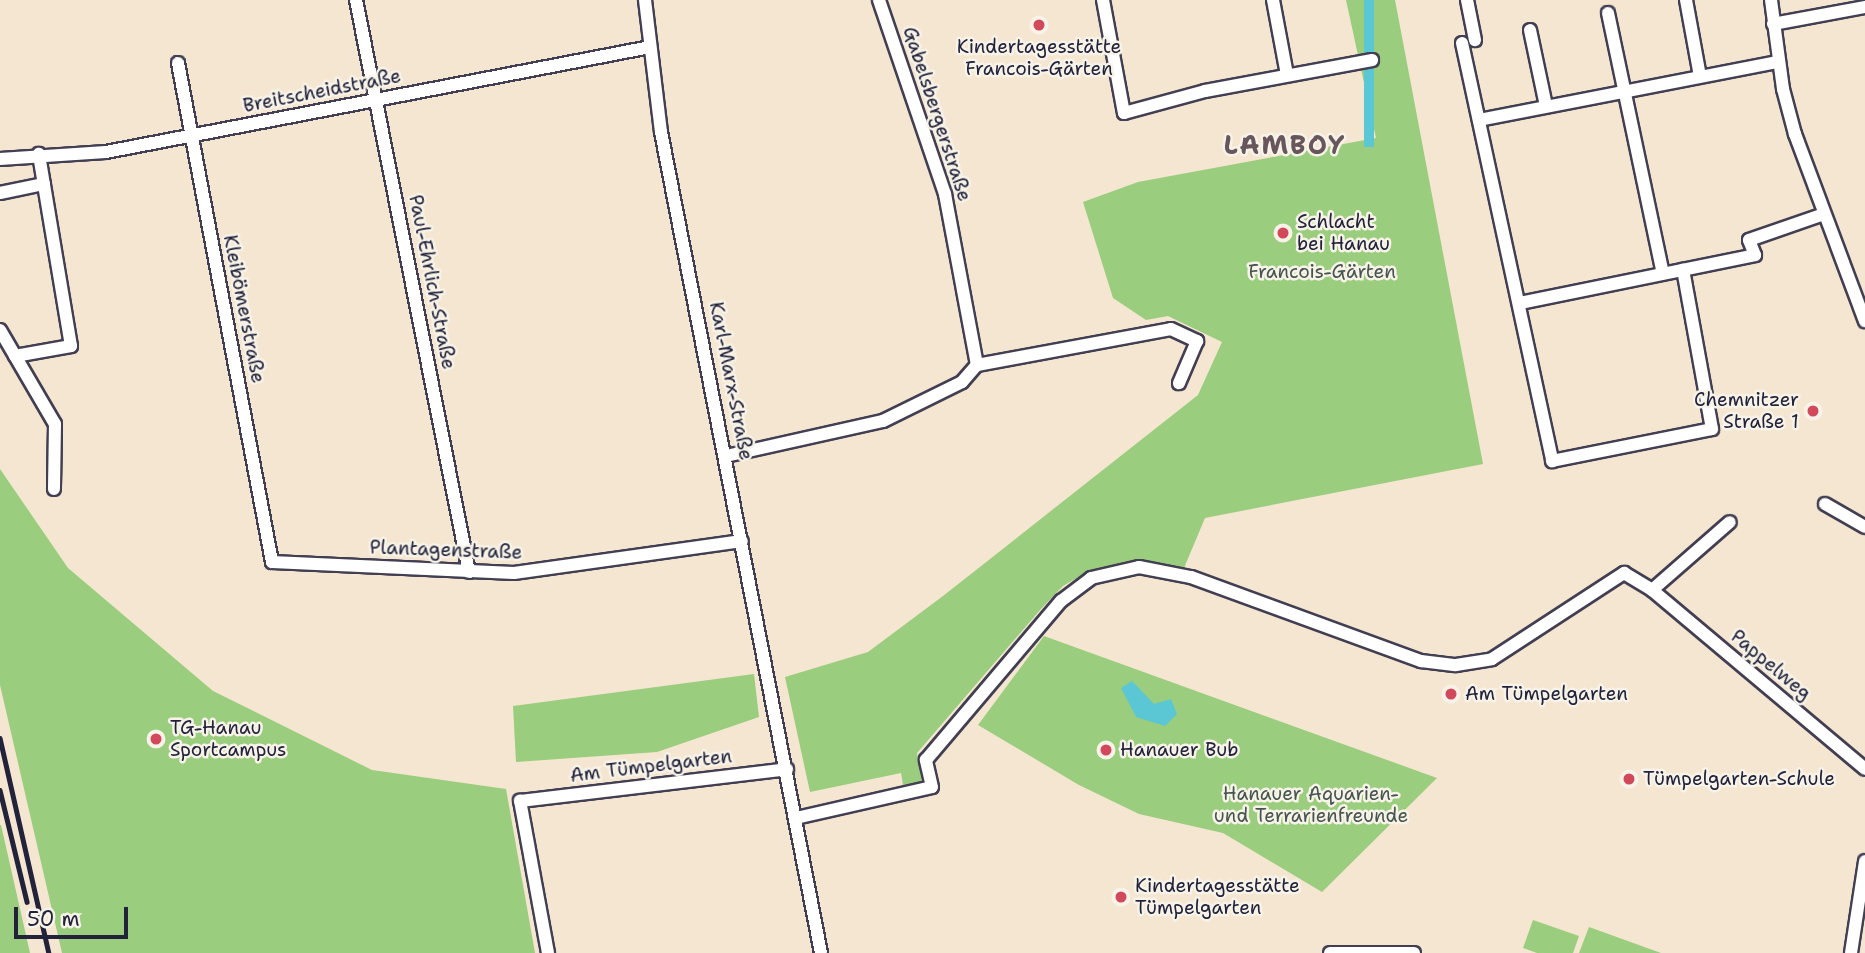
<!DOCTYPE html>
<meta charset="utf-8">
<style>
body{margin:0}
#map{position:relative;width:1865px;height:953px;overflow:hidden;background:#f5e6d1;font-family:"Shantell Sans",sans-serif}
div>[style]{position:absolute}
.green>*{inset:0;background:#9acd7d}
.water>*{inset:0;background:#5bc7d4;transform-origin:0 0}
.roads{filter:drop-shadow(2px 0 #423f52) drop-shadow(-2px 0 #423f52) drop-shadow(0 2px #423f52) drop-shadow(0 -2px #423f52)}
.minor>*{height:12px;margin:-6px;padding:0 6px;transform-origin:6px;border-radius:6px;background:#fff}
.rail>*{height:4.5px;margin:-2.25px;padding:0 2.25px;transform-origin:2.25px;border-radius:2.25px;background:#22223b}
.dots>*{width:19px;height:19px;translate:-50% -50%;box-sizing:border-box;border:4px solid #f7f3e8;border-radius:50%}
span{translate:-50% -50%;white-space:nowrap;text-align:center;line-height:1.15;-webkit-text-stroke:5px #f7f3e8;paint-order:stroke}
.poi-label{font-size:19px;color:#22223b}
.left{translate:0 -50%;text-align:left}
.right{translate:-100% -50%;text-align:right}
.street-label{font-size:19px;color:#22223b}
.park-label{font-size:19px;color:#46554f}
.district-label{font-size:26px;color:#67565b;font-weight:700;letter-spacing:2px}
.scale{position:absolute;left:14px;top:907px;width:114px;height:32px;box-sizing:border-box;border:4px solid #22223b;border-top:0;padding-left:9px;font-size:21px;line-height:24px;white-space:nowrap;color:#22223b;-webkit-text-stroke:5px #f7f3e8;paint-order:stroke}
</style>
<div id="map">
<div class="green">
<i style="clip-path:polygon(1346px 0,1395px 0,1483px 464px,1205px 518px,1184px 568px,1140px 560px,1082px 575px,1063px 586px,1040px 610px,917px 753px,922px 782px,903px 785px,901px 773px,810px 792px,785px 677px,868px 652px,943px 596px,1198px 395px,1222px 342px,1168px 316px,1146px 320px,1113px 298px,1083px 202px,1138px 182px,1376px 138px)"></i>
<i style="clip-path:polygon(0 469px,68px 568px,213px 691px,372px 770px,506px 789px,535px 953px,62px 953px,0 685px)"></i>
<i style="clip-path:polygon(1044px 636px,1437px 778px,1322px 892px,1223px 833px,1139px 814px,1079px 785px,978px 725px)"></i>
<i style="clip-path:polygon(754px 674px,759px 717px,657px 752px,516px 762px,513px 706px)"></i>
<i style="clip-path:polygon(0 825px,1px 825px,30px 953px,0 953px)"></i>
<i style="clip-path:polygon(1533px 920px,1579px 936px,1573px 953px,1537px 953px,1523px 948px)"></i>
<i style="clip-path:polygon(1589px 927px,1661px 953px,1579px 953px)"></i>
</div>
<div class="water">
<i style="left:1364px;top:0;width:10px;height:147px"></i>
<i style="clip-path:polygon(1132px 681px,1154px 704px,1171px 699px,1177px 714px,1165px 726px,1136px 717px,1121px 688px)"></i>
</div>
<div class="roads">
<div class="minor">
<i style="left:356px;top:0;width:583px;rotate:78.82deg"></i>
<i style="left:645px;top:0;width:133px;rotate:83.1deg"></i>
<i style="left:661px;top:132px;width:836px;rotate:78.97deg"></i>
<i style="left:1103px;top:0;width:115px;rotate:79.5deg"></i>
<i style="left:1124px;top:113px;width:84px;rotate:-15.2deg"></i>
<i style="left:1205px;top:91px;width:170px;rotate:-10.5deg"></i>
<i style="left:1273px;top:0;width:76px;rotate:79.4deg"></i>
<i style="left:1467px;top:0;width:41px;rotate:78.7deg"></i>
<i style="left:1686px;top:0;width:77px;rotate:79.6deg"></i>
<i style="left:1771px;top:0;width:90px;rotate:82.3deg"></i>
<i style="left:1783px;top:89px;width:47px;rotate:75.1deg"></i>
<i style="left:1795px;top:134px;width:200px;rotate:69.5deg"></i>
<i style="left:1608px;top:13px;width:266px;rotate:78.1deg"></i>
<i style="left:1773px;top:24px;width:94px;rotate:-10.5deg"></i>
<i style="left:1530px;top:30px;width:78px;rotate:78.1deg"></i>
<i style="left:1462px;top:43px;width:428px;rotate:77.8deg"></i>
<i style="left:1552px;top:461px;width:163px;rotate:-11.3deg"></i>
<i style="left:1712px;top:429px;width:162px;rotate:-100.3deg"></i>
<i style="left:178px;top:63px;width:508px;rotate:79.33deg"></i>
<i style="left:272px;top:562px;width:242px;rotate:2.6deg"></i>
<i style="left:514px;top:573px;width:230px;rotate:-8deg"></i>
<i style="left:1479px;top:120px;width:305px;rotate:-11deg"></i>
<i style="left:0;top:159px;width:106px;rotate:-3.8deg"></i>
<i style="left:106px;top:152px;width:554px;rotate:-10.92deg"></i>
<i style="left:0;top:193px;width:45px;rotate:-11.6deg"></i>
<i style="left:1520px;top:303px;width:240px;rotate:-11.5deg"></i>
<i style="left:1755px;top:255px;width:16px;rotate:-112deg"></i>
<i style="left:1749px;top:240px;width:79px;rotate:-19.1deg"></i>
<i style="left:0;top:330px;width:109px;rotate:59.7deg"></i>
<i style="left:55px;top:424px;width:65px;rotate:90.9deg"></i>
<i style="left:15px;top:356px;width:57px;rotate:-10.1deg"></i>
<i style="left:71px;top:346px;width:195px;rotate:-99.5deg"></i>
<i style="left:977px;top:365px;width:197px;rotate:-10.5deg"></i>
<i style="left:1171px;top:329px;width:29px;rotate:25deg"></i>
<i style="left:1197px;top:341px;width:46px;rotate:113.2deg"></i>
<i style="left:726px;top:456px;width:161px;rotate:-12.6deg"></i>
<i style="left:883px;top:421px;width:88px;rotate:-26.3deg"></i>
<i style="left:962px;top:382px;width:23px;rotate:-49deg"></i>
<i style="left:977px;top:365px;width:174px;rotate:-100.6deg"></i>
<i style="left:945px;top:194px;width:205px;rotate:-108.8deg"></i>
<i style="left:1825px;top:504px;width:46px;rotate:29.9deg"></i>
<i style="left:1652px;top:590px;width:103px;rotate:-41.1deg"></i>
<i style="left:796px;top:818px;width:139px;rotate:-12.8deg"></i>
<i style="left:932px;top:787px;width:28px;rotate:-103deg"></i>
<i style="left:926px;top:760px;width:209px;rotate:-49.7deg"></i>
<i style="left:1061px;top:601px;width:38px;rotate:-37deg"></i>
<i style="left:1091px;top:578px;width:49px;rotate:-12.9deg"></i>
<i style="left:1139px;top:567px;width:53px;rotate:10.9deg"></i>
<i style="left:1191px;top:577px;width:245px;rotate:20.1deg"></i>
<i style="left:1421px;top:661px;width:35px;rotate:7deg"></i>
<i style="left:1456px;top:665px;width:36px;rotate:-9deg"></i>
<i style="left:1492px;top:659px;width:158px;rotate:-33.1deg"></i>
<i style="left:1624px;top:573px;width:33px;rotate:31deg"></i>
<i style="left:1652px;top:590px;width:278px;rotate:40deg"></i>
<i style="left:548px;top:953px;width:155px;rotate:-100.4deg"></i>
<i style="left:520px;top:801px;width:269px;rotate:-6.8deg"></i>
<i style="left:1330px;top:953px;width:84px"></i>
<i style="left:1851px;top:953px;width:93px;rotate:-81.3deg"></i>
</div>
</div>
<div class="rail">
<i style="left:0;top:738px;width:221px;rotate:77.2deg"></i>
<i style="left:0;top:790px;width:115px;rotate:76.4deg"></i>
</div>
<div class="dots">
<i style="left:1039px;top:25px;background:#d1495b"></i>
<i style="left:1283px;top:233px;background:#d1495b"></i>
<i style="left:1813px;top:411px;background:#d1495b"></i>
<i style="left:1451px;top:694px;background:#d1495b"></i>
<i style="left:156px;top:739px;background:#d1495b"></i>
<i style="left:1106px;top:750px;background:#d1495b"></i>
<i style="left:1629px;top:779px;background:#d1495b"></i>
<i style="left:1121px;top:897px;background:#d1495b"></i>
</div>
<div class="poi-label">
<span style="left:1039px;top:58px">Kindertagesstätte<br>Francois-Gärten</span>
<span class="left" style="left:1297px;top:233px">Schlacht<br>bei Hanau</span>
<span class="right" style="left:1799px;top:411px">Chemnitzer<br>Straße 1</span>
<span class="left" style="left:1465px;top:694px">Am Tümpelgarten</span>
<span class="left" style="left:170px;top:739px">TG-Hanau<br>Sportcampus</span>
<span class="left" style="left:1120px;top:750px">Hanauer Bub</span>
<span class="left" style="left:1643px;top:779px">Tümpelgarten-Schule</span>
<span class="left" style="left:1135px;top:897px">Kindertagesstätte<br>Tümpelgarten</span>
</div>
<div class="street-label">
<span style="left:322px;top:91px;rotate:-11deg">Breitscheidstraße</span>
<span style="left:937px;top:114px;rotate:72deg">Gabelsbergerstraße</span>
<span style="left:432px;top:282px;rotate:79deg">Paul-Ehrlich-Straße</span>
<span style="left:244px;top:309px;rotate:79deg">Kleibömerstraße</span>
<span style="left:731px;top:381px;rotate:79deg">Karl-Marx-Straße</span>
<span style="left:446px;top:550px;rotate:2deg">Plantagenstraße</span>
<span style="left:1771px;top:665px;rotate:40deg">Pappelweg</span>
<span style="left:651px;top:766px;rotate:-7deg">Am Tümpelgarten</span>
</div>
<div class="park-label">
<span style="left:1322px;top:272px">Francois-Gärten</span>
<span style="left:1311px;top:805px">Hanauer Aquarien-<br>und Terrarienfreunde</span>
</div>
<div class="district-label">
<span style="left:1285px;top:145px">LAMBOY</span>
</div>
<div class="scale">50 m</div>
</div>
